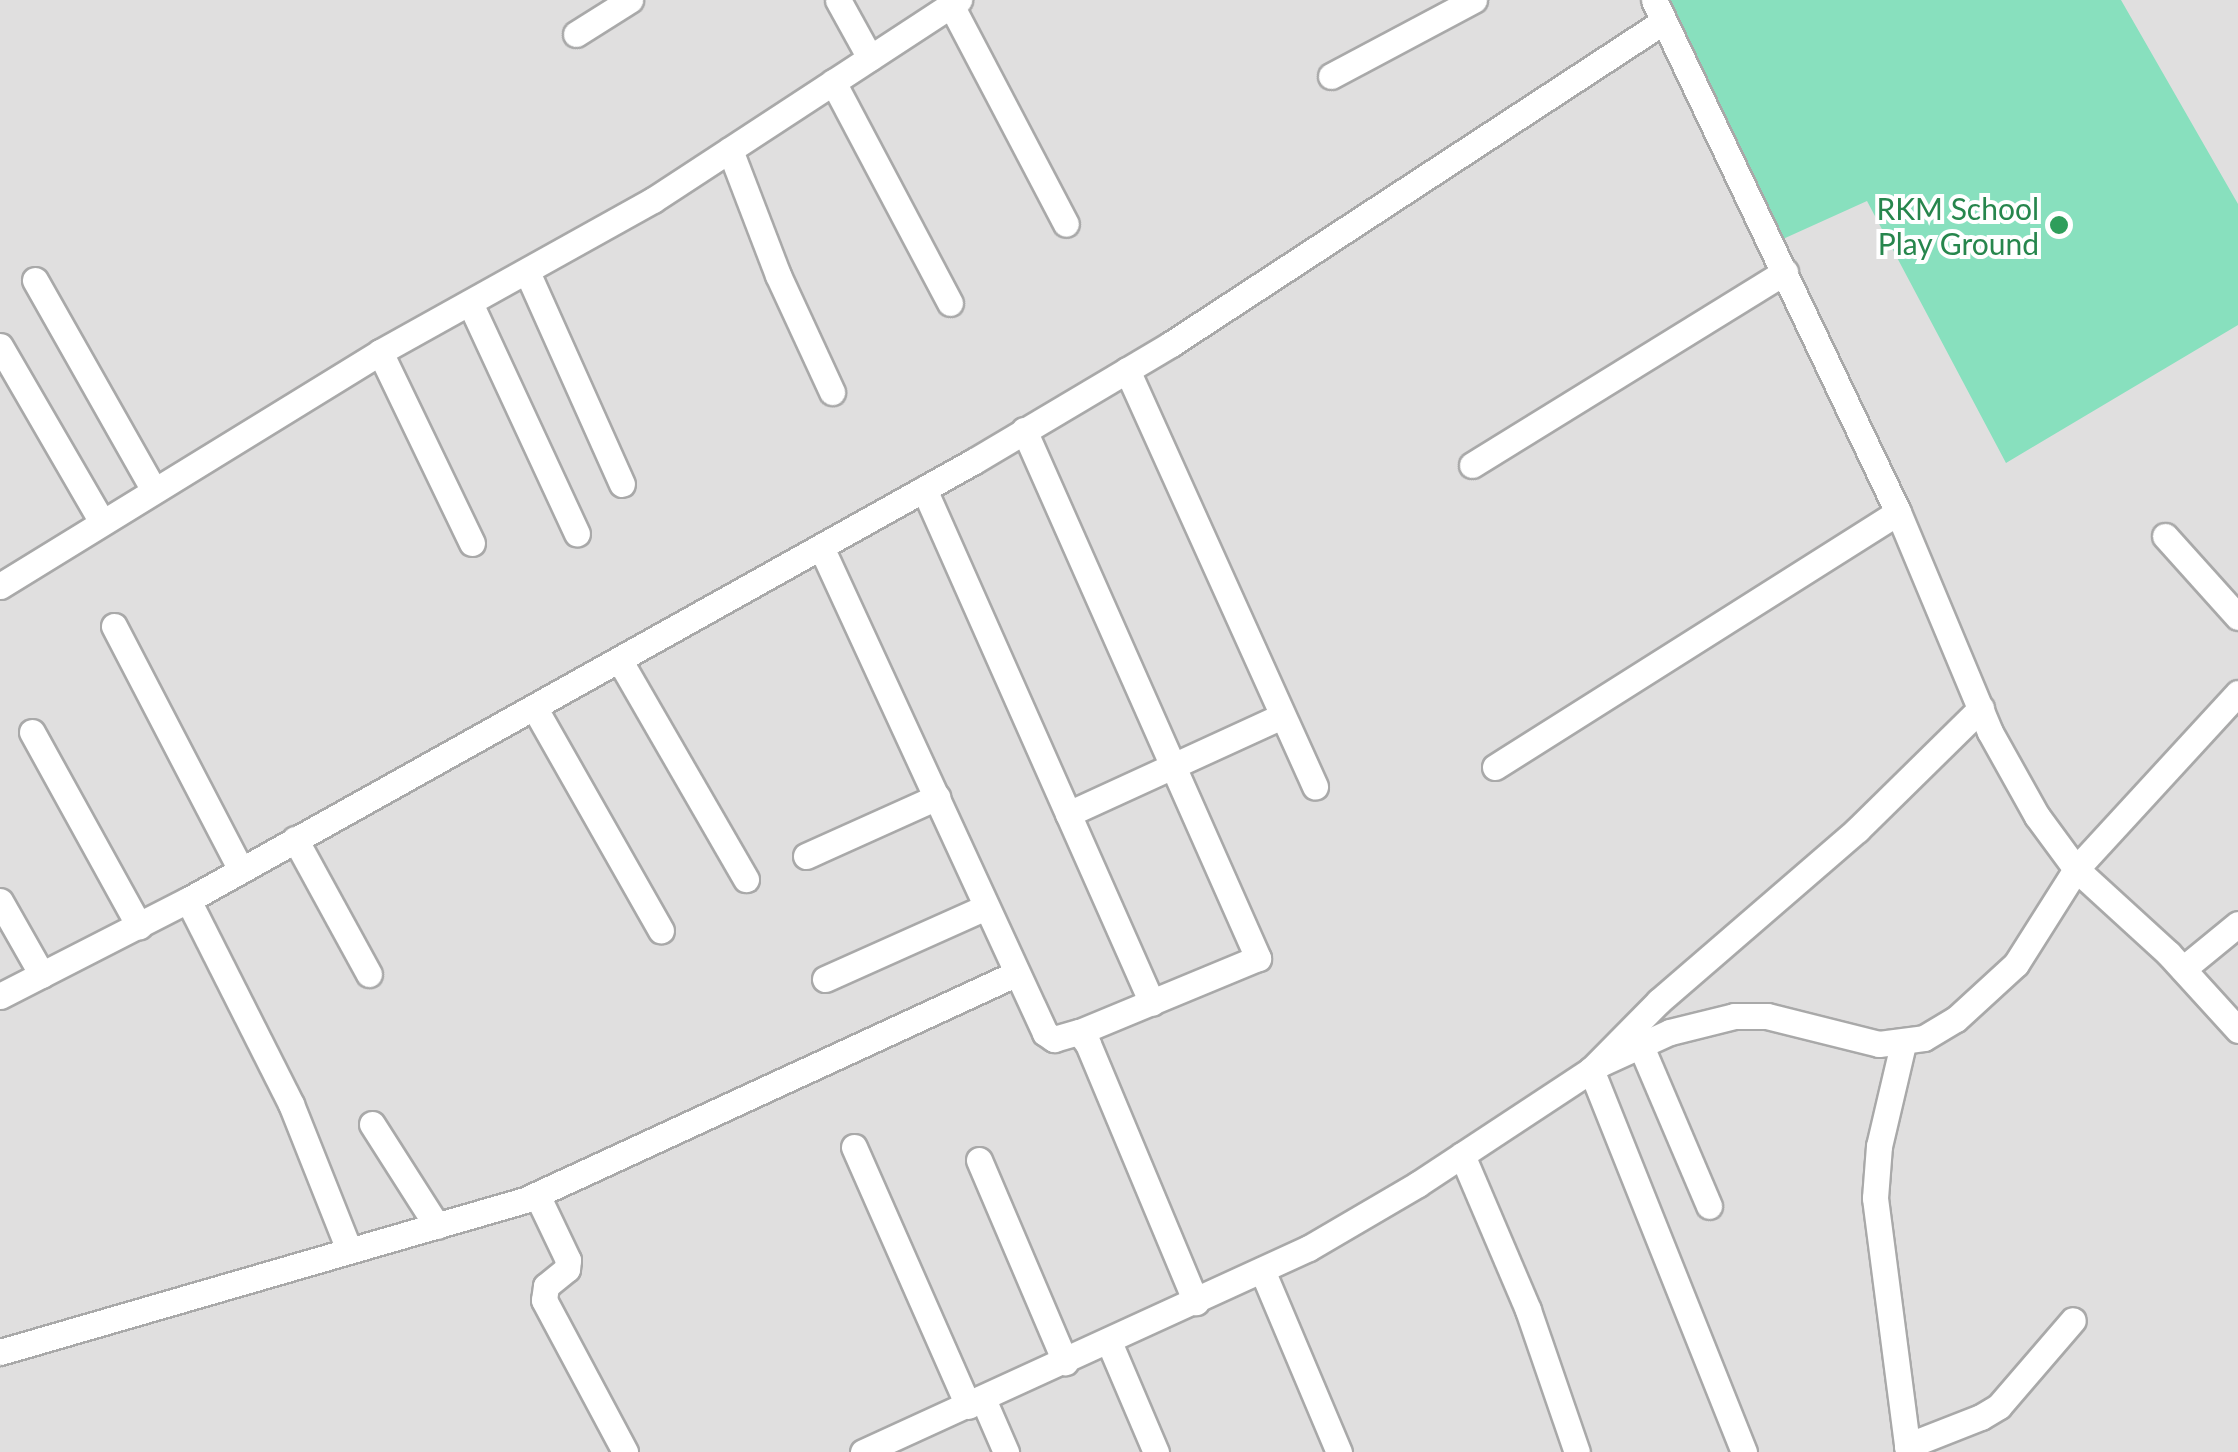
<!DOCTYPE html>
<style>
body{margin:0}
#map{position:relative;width:2238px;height:1452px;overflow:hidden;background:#f2efe9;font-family:Lato,sans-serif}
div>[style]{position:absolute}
.residential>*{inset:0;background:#e0dfdf;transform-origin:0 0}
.pitch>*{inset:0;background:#88e0be}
.roads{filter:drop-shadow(2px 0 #a9a9a9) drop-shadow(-2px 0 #a9a9a9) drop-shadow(0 2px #a9a9a9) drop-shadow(0 -2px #a9a9a9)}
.minor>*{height:25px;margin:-12.5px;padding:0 12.5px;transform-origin:12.5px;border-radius:12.5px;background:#fff}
.dots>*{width:28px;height:28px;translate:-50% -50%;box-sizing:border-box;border:5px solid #fff;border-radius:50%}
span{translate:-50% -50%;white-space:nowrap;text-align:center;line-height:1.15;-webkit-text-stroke:8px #fff;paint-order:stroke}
.leisure-label{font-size:30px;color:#27864d}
.right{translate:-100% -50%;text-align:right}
</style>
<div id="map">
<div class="residential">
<i style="left:0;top:0;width:2238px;height:1452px"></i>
</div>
<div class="pitch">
<i style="clip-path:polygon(1663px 0,2121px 0,2238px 204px,2238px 325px,2006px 463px,1867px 201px,1770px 245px)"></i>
</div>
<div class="roads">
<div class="minor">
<i style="left:838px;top:0;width:66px;rotate:61.1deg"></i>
<i style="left:1654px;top:0;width:567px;rotate:64.52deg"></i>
<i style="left:1898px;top:512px;width:238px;rotate:67.3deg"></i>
<i style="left:1990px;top:732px;width:96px;rotate:60.8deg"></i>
<i style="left:2037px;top:816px;width:66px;rotate:53.7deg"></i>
<i style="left:2076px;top:869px;width:125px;rotate:42.4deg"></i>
<i style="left:2168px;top:953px;width:104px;rotate:47.7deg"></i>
<i style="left:951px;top:5px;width:247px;rotate:62.3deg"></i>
<i style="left:576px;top:34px;width:64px;rotate:-32.2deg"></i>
<i style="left:1331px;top:76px;width:162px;rotate:-28deg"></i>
<i style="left:833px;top:82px;width:250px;rotate:62.1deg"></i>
<i style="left:730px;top:150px;width:134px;rotate:69deg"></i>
<i style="left:778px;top:275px;width:129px;rotate:65.2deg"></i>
<i style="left:528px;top:274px;width:230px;rotate:65.9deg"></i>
<i style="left:35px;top:280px;width:241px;rotate:60.5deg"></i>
<i style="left:470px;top:303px;width:254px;rotate:65.1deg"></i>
<i style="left:0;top:346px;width:203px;rotate:59.9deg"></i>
<i style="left:380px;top:352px;width:212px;rotate:64.3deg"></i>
<i style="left:1127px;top:370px;width:457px;rotate:65.7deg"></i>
<i style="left:1024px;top:430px;width:578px;rotate:66.1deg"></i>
<i style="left:1258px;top:958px;width:194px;rotate:157.5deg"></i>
<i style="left:1472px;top:465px;width:368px;rotate:-31.7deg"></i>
<i style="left:924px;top:489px;width:562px;rotate:66.08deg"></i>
<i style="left:2165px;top:536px;width:109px;rotate:48deg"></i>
<i style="left:821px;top:547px;width:535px;rotate:65.25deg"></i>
<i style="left:1045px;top:1033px;width:11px;rotate:34deg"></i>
<i style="left:1054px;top:1039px;width:26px;rotate:-16deg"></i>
<i style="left:1079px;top:1032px;width:15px;rotate:53deg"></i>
<i style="left:1088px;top:1044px;width:280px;rotate:67.3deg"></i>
<i style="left:0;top:586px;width:446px;rotate:-31.6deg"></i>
<i style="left:380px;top:352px;width:312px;rotate:-29.1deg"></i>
<i style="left:653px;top:200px;width:366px;rotate:-33.2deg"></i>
<i style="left:114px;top:626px;width:275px;rotate:62.5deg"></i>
<i style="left:620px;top:661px;width:252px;rotate:60deg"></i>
<i style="left:534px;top:707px;width:257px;rotate:60.4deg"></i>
<i style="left:32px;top:732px;width:222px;rotate:61.1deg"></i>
<i style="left:1495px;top:767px;width:477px;rotate:-32.3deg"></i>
<i style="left:1068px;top:814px;width:235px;rotate:-24.6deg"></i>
<i style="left:295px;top:839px;width:154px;rotate:61.3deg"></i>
<i style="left:806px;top:856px;width:144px;rotate:-24.2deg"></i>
<i style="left:188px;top:900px;width:229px;rotate:63.2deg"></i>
<i style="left:291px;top:1104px;width:157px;rotate:68.3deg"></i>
<i style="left:0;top:901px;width:85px;rotate:60.4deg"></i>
<i style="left:2183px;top:969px;width:71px;rotate:-39.3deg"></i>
<i style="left:825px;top:979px;width:176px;rotate:-24.1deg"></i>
<i style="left:0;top:996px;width:211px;rotate:-27.1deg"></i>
<i style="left:188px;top:900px;width:900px;rotate:-29.18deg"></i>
<i style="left:974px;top:461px;width:229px;rotate:-30.7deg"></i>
<i style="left:1171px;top:344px;width:589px;rotate:-33.23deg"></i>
<i style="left:1640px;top:1044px;width:176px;rotate:66.9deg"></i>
<i style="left:1903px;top:1044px;width:105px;rotate:103.2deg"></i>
<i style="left:1879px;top:1146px;width:52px;rotate:94.4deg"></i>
<i style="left:1875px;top:1198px;width:256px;rotate:82.6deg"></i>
<i style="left:372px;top:1124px;width:121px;rotate:57.5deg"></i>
<i style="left:854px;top:1147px;width:283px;rotate:66.2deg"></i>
<i style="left:1462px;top:1155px;width:168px;rotate:66.9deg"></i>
<i style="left:1528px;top:1310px;width:150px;rotate:71deg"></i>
<i style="left:979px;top:1160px;width:220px;rotate:66.9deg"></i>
<i style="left:537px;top:1195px;width:72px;rotate:64.5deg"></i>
<i style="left:568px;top:1260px;width:9px;rotate:96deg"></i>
<i style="left:567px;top:1269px;width:27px;rotate:141deg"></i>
<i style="left:546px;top:1286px;width:14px;rotate:98deg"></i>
<i style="left:544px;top:1300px;width:172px;rotate:61.9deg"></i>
<i style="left:1262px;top:1270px;width:198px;rotate:67.1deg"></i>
<i style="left:1109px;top:1342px;width:120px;rotate:66.9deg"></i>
<i style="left:0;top:1352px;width:547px;rotate:-16.15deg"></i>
<i style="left:525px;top:1200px;width:540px;rotate:-24.76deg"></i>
<i style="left:983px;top:1399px;width:58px;rotate:66.5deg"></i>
<i style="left:1907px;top:1446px;width:79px;rotate:-21.4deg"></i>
<i style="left:1981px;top:1417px;width:21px;rotate:-31deg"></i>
<i style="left:1999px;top:1406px;width:113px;rotate:-49.3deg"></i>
<i style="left:863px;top:1452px;width:490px;rotate:-24.6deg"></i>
<i style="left:1309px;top:1248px;width:126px;rotate:-30.4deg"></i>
<i style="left:1418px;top:1184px;width:218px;rotate:-33.4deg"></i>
<i style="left:1600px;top:1064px;width:77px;rotate:-24.6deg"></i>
<i style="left:1670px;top:1032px;width:66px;rotate:-14deg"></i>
<i style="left:1734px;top:1016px;width:33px"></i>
<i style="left:1767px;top:1016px;width:115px;rotate:14deg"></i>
<i style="left:1879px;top:1044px;width:45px;rotate:-7.6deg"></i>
<i style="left:1924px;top:1038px;width:37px;rotate:-31deg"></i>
<i style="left:1956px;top:1019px;width:81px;rotate:-42.5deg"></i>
<i style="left:2016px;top:964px;width:112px;rotate:-57.7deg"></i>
<i style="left:2076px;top:869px;width:239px;rotate:-47.4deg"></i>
<i style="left:1744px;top:1452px;width:412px;rotate:-111.8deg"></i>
<i style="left:1591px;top:1070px;width:97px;rotate:-45.4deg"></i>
<i style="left:1659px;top:1001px;width:262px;rotate:-40.8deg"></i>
<i style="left:1857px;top:830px;width:174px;rotate:-44.5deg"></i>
</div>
</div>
<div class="dots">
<i style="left:2059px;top:225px;background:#2e9e5b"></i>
</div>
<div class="leisure-label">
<span class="right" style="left:2039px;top:225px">RKM School<br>Play Ground</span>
</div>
</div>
